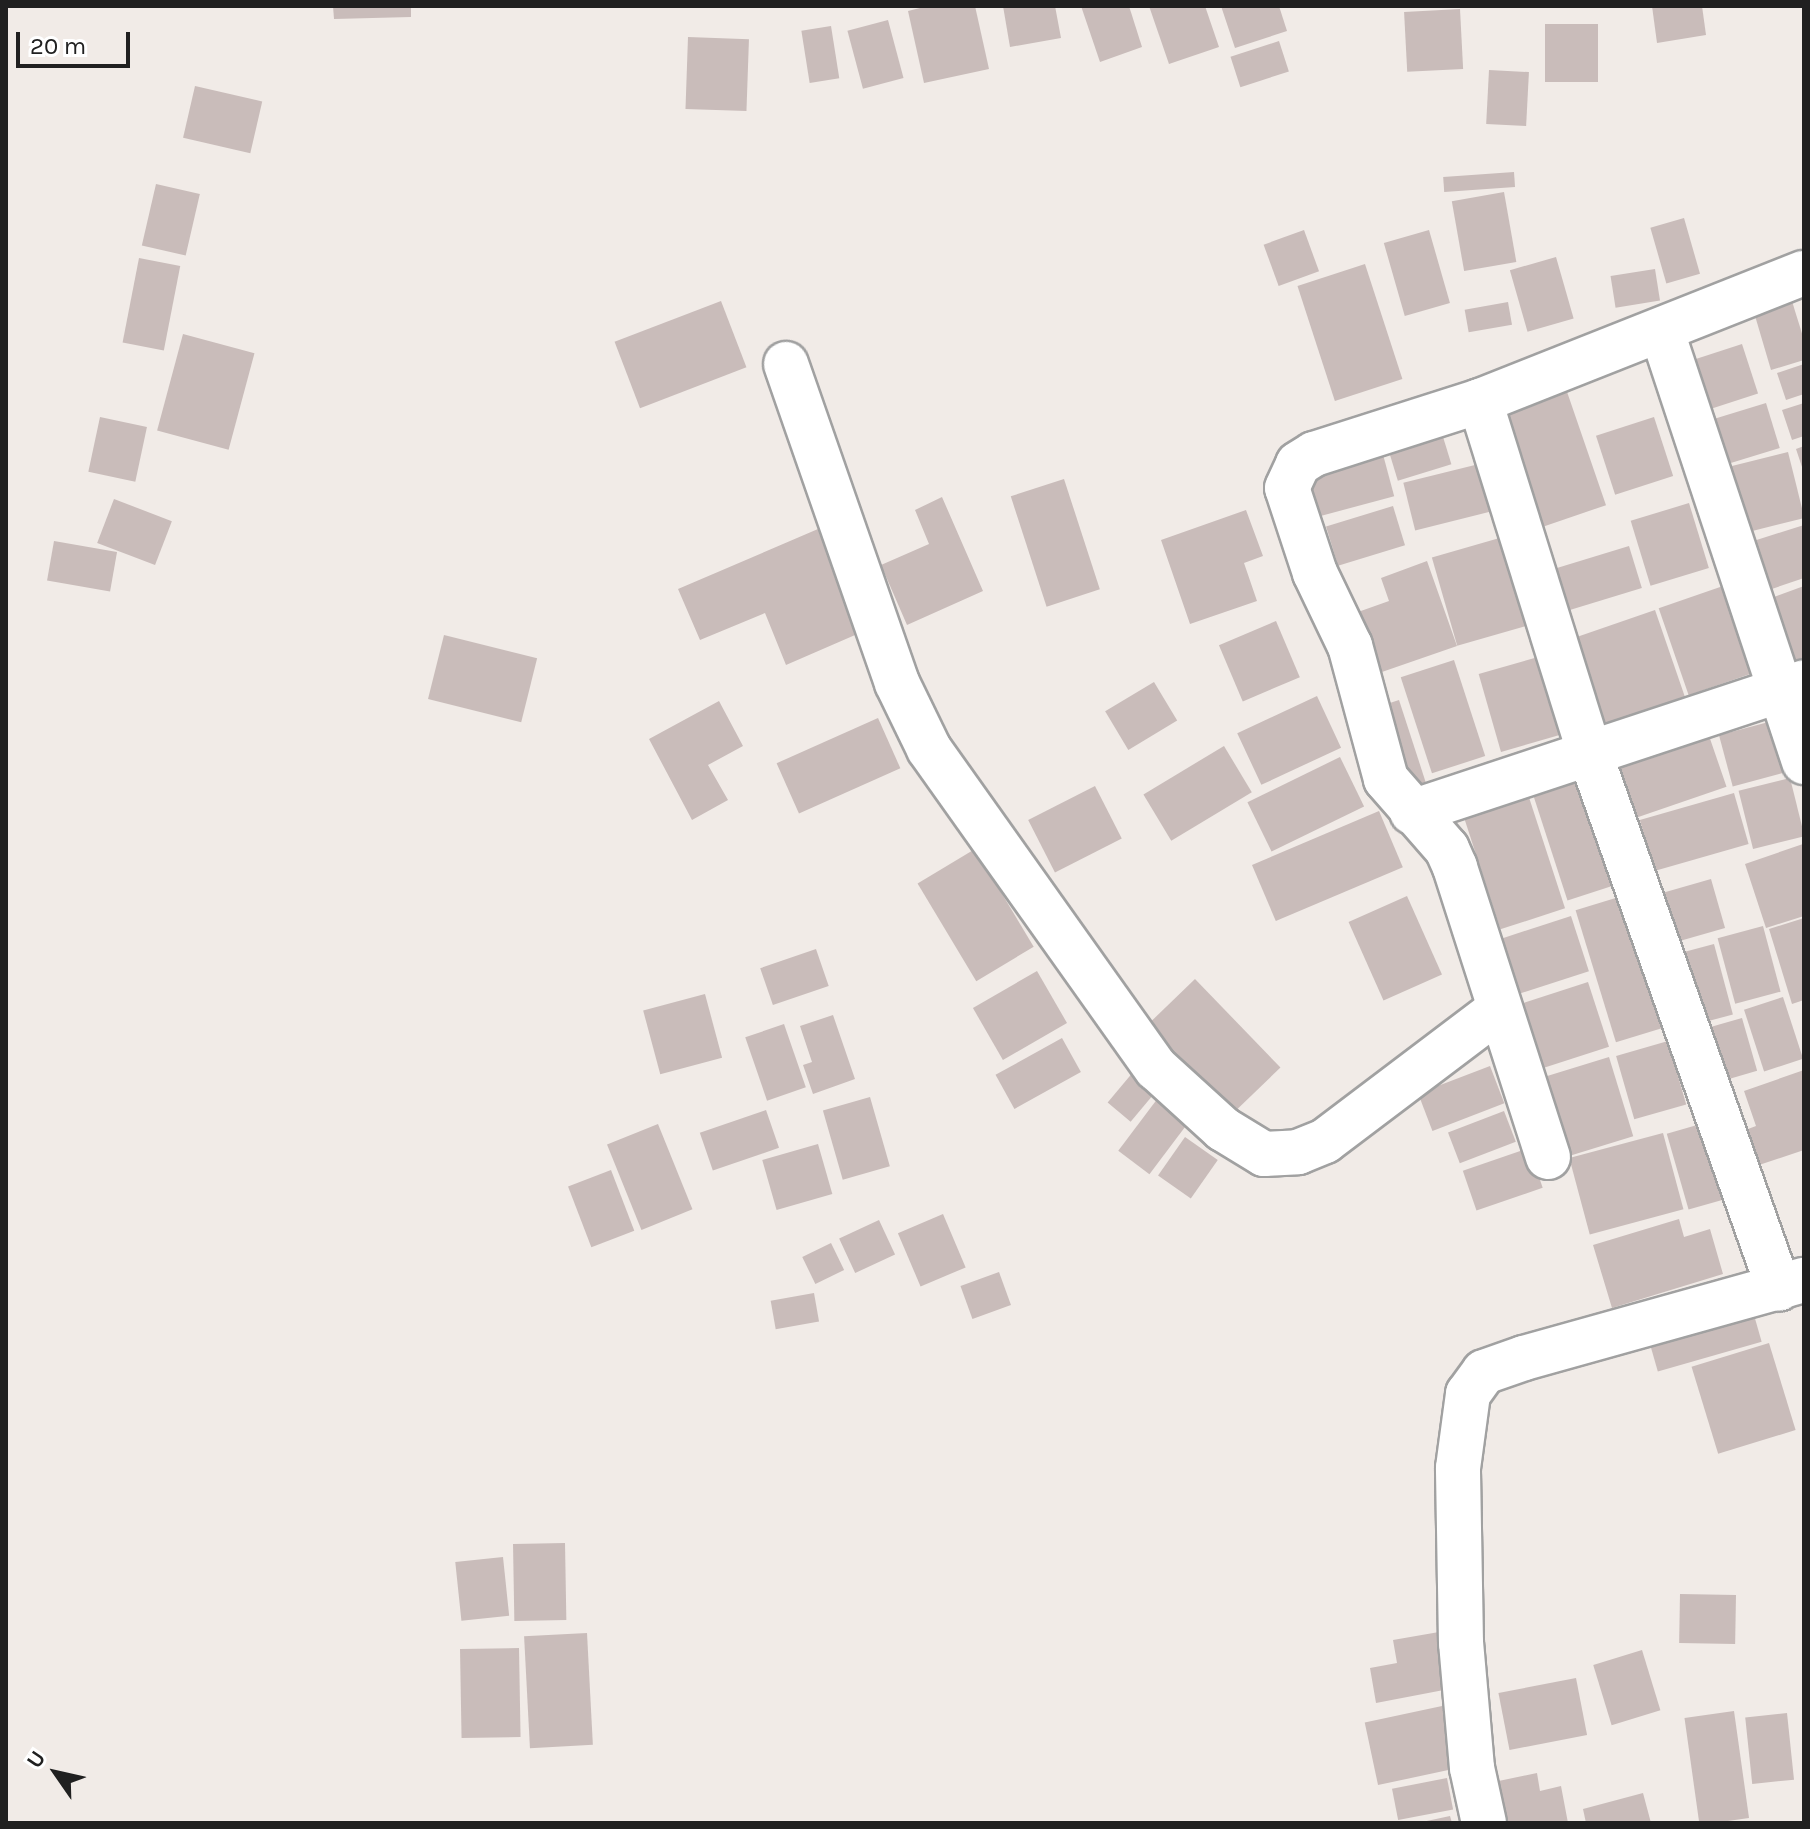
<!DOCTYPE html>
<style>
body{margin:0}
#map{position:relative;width:1810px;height:1829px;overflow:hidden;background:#f1ebe7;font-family:Karla,sans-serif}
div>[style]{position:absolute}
.building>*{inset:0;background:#c9bcba;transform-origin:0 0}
.roads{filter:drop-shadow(2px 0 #a1a1a1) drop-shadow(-2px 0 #a1a1a1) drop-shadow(0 2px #a1a1a1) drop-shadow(0 -2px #a1a1a1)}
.minor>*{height:44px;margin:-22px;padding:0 22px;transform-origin:22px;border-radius:22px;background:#fff}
span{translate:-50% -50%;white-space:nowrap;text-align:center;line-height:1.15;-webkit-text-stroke:6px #fff;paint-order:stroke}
.frame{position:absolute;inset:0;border:8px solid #202020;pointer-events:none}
.north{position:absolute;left:16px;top:1733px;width:80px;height:80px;-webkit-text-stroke:6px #fff;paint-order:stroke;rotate:304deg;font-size:22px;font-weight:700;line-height:32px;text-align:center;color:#202020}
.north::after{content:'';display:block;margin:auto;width:28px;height:36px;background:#202020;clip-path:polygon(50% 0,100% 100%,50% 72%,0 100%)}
.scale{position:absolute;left:16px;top:32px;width:114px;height:36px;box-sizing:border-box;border:4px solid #202020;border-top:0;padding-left:10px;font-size:24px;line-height:28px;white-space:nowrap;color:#202020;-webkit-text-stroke:6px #fff;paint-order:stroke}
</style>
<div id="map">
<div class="building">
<i style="clip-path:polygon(333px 6px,411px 6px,411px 17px,334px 19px)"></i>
<i style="clip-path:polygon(928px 6px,975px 6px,989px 69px,924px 83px,908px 11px)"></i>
<i style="clip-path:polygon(1003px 6px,1055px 6px,1061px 38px,1010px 47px)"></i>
<i style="clip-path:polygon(1081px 6px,1129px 6px,1142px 47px,1100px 62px)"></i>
<i style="clip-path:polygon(1149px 6px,1205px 6px,1219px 47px,1169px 64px)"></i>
<i style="clip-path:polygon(1221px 6px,1279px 6px,1287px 31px,1235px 48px)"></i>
<i style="clip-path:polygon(1652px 6px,1702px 6px,1706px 35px,1657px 43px)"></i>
<i style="left:1460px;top:9px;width:60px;height:56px;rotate:87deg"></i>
<i style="left:888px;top:20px;width:60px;height:42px;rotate:75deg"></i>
<i style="left:1545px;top:24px;width:53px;height:58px"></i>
<i style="left:831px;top:26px;width:53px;height:30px;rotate:81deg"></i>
<i style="left:688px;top:37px;width:61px;height:72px;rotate:2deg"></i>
<i style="left:1279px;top:41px;width:32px;height:51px;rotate:72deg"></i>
<i style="left:1489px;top:70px;width:40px;height:54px;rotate:3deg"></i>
<i style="left:195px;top:86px;width:69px;height:53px;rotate:13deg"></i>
<i style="left:1514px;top:172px;width:15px;height:71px;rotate:86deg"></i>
<i style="left:156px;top:184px;width:45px;height:63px;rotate:13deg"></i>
<i style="left:1504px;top:192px;width:71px;height:53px;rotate:80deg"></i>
<i style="left:1684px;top:218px;width:58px;height:35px;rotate:74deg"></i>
<i style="left:1304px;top:230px;width:44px;height:43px;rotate:70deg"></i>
<i style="left:1429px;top:230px;width:76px;height:47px;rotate:74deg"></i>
<i style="left:1556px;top:257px;width:64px;height:48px;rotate:74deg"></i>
<i style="left:139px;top:258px;width:42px;height:86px;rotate:11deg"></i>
<i style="left:1365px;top:264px;width:121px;height:71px;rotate:72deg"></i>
<i style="left:1655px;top:269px;width:32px;height:45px;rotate:81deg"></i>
<i style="clip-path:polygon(1791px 298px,1804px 340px,1804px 360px,1771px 370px,1753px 309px)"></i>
<i style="left:721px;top:301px;width:71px;height:114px;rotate:69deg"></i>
<i style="left:1508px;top:302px;width:23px;height:44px;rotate:80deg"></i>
<i style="left:183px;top:334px;width:74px;height:100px;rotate:15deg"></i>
<i style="left:1742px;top:344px;width:52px;height:59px;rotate:72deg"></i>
<i style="clip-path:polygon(1804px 364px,1804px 394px,1786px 400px,1777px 373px)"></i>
<i style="left:1565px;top:386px;width:126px;height:69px;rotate:71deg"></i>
<i style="left:1766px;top:403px;width:47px;height:64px;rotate:73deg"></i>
<i style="clip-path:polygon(1804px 403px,1804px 436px,1792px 440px,1782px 410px)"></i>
<i style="left:100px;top:417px;width:48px;height:56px;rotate:12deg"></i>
<i style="left:1654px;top:417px;width:62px;height:61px;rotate:72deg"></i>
<i style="left:1440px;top:427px;width:39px;height:56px;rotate:73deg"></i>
<i style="clip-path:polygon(1804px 446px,1804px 470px,1803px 470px,1796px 449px)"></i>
<i style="left:1381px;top:447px;width:51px;height:81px;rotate:75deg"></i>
<i style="left:1788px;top:452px;width:68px;height:66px;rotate:76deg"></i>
<i style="left:1479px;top:464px;width:49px;height:78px;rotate:76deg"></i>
<i style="left:1064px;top:479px;width:116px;height:56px;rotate:72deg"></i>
<i style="clip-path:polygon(942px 497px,983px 591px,907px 625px,881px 565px,929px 544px,915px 510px)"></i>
<i style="left:114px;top:499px;width:62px;height:47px;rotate:21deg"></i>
<i style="left:1689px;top:503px;width:68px;height:61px;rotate:73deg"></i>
<i style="left:1393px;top:506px;width:41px;height:70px;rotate:73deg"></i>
<i style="clip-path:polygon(1246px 510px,1263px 556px,1244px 563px,1257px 601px,1190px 624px,1161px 540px)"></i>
<i style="clip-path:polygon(1804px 525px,1804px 578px,1760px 593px,1744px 544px)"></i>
<i style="clip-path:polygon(818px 529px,862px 632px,786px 665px,765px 613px,700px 640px,678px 589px)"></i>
<i style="left:1503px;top:537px;width:92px;height:74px;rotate:74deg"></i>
<i style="left:54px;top:541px;width:64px;height:40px;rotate:10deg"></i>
<i style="left:1629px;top:546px;width:44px;height:77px;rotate:73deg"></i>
<i style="clip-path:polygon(1427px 561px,1457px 646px,1379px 673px,1358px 612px,1389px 601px,1381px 578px)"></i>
<i style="left:1723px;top:586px;width:92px;height:68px;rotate:71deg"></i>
<i style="clip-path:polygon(1804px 586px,1804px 664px,1791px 669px,1766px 600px)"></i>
<i style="left:1655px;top:610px;width:96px;height:85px;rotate:71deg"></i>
<i style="left:1276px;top:621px;width:61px;height:62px;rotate:67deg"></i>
<i style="left:444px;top:635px;width:96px;height:66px;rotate:14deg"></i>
<i style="left:1545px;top:655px;width:81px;height:69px;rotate:74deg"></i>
<i style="left:1454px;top:660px;width:101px;height:56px;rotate:72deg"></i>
<i style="left:1154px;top:682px;width:45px;height:57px;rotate:59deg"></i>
<i style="left:1317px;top:696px;width:57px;height:88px;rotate:65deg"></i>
<i style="left:1399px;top:700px;width:89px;height:28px;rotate:72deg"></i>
<i style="clip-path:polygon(719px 701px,743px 746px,708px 765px,728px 800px,692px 820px,649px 739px)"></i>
<i style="left:878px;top:718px;width:55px;height:111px;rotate:66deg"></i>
<i style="left:1776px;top:720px;width:53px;height:59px;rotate:75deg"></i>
<i style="left:1707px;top:730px;width:60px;height:94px;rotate:71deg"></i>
<i style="left:1224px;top:746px;width:54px;height:94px;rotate:59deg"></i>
<i style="left:1340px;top:757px;width:55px;height:103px;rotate:64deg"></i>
<i style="left:1579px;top:758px;width:132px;height:55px;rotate:72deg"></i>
<i style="left:1790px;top:778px;width:60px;height:53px;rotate:76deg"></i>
<i style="left:1523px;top:779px;width:136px;height:68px;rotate:72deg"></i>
<i style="left:1095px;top:786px;width:59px;height:75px;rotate:63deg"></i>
<i style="left:1734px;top:793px;width:53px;height:98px;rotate:74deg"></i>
<i style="left:1379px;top:811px;width:61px;height:138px;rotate:67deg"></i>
<i style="clip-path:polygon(1803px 844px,1804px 916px,1766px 928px,1745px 864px)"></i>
<i style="left:975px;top:849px;width:114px;height:67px;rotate:59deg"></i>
<i style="left:1711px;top:879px;width:51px;height:49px;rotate:74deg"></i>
<i style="left:1632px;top:893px;width:138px;height:59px;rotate:73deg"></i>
<i style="left:1407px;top:896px;width:86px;height:64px;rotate:66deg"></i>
<i style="left:1571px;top:916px;width:58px;height:79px;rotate:72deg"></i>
<i style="clip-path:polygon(1804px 918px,1804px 1000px,1792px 1004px,1769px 929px)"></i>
<i style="left:1763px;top:926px;width:68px;height:47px;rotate:75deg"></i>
<i style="left:1714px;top:944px;width:73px;height:34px;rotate:75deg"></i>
<i style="left:816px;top:949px;width:39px;height:59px;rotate:71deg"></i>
<i style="left:1037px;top:971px;width:60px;height:74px;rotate:60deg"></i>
<i style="left:1195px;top:979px;width:123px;height:71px;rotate:46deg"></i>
<i style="left:1588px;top:982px;width:68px;height:70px;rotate:72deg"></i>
<i style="left:705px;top:994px;width:66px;height:64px;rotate:75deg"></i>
<i style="left:1783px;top:997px;width:65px;height:41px;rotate:72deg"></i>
<i style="clip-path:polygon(833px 1015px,855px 1079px,813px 1094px,803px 1065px,812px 1062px,800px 1026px)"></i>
<i style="left:1742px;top:1018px;width:55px;height:40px;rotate:74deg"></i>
<i style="left:784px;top:1024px;width:67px;height:41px;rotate:71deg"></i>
<i style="left:1062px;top:1038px;width:39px;height:76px;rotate:61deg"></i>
<i style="left:1668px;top:1041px;width:66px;height:54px;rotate:74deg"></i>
<i style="left:1609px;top:1057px;width:83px;height:68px;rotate:73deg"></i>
<i style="left:1490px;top:1066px;width:40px;height:77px;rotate:69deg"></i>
<i style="clip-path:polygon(1804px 1070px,1804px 1150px,1753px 1167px,1740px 1132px,1756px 1126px,1744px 1091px)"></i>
<i style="left:1134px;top:1071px;width:30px;height:41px;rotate:40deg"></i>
<i style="left:1161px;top:1094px;width:39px;height:71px;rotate:37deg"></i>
<i style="left:870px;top:1097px;width:72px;height:49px;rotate:74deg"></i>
<i style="left:766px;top:1110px;width:40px;height:70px;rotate:71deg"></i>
<i style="left:1504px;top:1111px;width:33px;height:60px;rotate:69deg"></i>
<i style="left:1711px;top:1121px;width:79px;height:46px;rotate:74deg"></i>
<i style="left:658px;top:1124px;width:92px;height:55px;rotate:68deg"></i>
<i style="left:1663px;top:1133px;width:79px;height:97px;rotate:75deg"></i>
<i style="left:1185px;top:1137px;width:40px;height:47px;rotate:35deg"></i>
<i style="left:818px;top:1144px;width:52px;height:58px;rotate:74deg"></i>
<i style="left:1529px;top:1148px;width:42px;height:70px;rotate:71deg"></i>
<i style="left:611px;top:1170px;width:65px;height:46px;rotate:69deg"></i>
<i style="left:943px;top:1214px;width:58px;height:49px;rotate:67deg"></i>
<i style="clip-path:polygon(1679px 1219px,1684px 1237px,1710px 1229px,1723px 1274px,1612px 1308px,1593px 1245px)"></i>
<i style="left:879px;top:1220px;width:38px;height:44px;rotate:65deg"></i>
<i style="left:831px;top:1243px;width:30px;height:32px;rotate:64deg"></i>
<i style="left:999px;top:1272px;width:35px;height:41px;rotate:70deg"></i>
<i style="left:814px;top:1293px;width:29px;height:44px;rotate:80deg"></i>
<i style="left:1752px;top:1308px;width:35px;height:108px;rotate:74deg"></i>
<i style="left:1769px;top:1343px;width:91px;height:81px;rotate:73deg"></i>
<i style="left:565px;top:1543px;width:77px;height:52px;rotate:89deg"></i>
<i style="left:503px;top:1557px;width:59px;height:48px;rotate:84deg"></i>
<i style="left:1680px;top:1594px;width:56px;height:49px;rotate:1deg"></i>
<i style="clip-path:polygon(1439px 1632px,1449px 1689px,1376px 1703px,1370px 1668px,1397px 1663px,1393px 1640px)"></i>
<i style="left:587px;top:1633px;width:112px;height:63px;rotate:87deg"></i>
<i style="left:519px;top:1648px;width:89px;height:59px;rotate:89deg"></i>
<i style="left:1642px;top:1650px;width:63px;height:51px;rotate:73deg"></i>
<i style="left:1576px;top:1678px;width:58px;height:79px;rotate:79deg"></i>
<i style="left:1442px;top:1706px;width:64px;height:79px;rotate:78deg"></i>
<i style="left:1734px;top:1711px;width:108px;height:50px;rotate:82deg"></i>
<i style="left:1787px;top:1713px;width:67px;height:42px;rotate:84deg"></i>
<i style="clip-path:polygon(1537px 1773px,1540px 1791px,1561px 1786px,1568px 1823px,1497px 1823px,1489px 1783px)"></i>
<i style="left:1447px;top:1778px;width:32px;height:56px;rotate:79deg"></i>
<i style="clip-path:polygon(1643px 1793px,1651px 1823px,1586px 1823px,1583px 1809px)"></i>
<i style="clip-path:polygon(1450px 1816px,1452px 1823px,1422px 1823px,1422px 1822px)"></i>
</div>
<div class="roads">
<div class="minor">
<i style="left:1662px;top:332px;width:453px;rotate:71.7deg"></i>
<i style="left:786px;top:364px;width:338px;rotate:70.8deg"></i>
<i style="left:897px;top:683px;width:73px;rotate:64.1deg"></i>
<i style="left:929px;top:749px;width:392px;rotate:54.6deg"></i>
<i style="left:1156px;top:1068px;width:91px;rotate:42.3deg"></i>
<i style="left:1223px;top:1129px;width:48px;rotate:31.4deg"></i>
<i style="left:1264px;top:1154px;width:34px;rotate:-3deg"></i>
<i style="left:1298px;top:1152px;width:29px;rotate:-22deg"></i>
<i style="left:1325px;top:1141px;width:217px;rotate:-37.1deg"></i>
<i style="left:1480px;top:401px;width:370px;rotate:72.7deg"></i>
<i style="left:1590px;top:754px;width:567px;rotate:70.54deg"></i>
<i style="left:1412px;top:812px;width:413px;rotate:-18.3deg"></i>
<i style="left:1548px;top:1157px;width:305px;rotate:-107.8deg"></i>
<i style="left:1455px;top:867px;width:20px;rotate:-114deg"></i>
<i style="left:1447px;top:849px;width:93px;rotate:-131.1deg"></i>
<i style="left:1386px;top:779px;width:138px;rotate:-105.1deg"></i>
<i style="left:1350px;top:646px;width:81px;rotate:-115.6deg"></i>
<i style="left:1315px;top:573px;width:89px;rotate:-108.2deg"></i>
<i style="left:1287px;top:488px;width:26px;rotate:-65deg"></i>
<i style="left:1298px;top:464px;width:19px;rotate:-32deg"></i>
<i style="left:1314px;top:454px;width:174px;rotate:-17.7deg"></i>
<i style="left:1480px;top:401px;width:348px;rotate:-21.6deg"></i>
<i style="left:1484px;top:1823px;width:56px;rotate:-102.3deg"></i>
<i style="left:1472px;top:1768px;width:125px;rotate:-95deg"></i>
<i style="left:1461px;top:1643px;width:175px;rotate:-91deg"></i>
<i style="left:1458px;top:1468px;width:75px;rotate:-82.3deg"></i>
<i style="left:1468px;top:1394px;width:27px;rotate:-54deg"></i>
<i style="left:1484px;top:1372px;width:42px;rotate:-19.3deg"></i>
<i style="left:1524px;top:1358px;width:291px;rotate:-15.6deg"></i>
</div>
</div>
<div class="frame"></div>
<div class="north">U</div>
<div class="scale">20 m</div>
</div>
